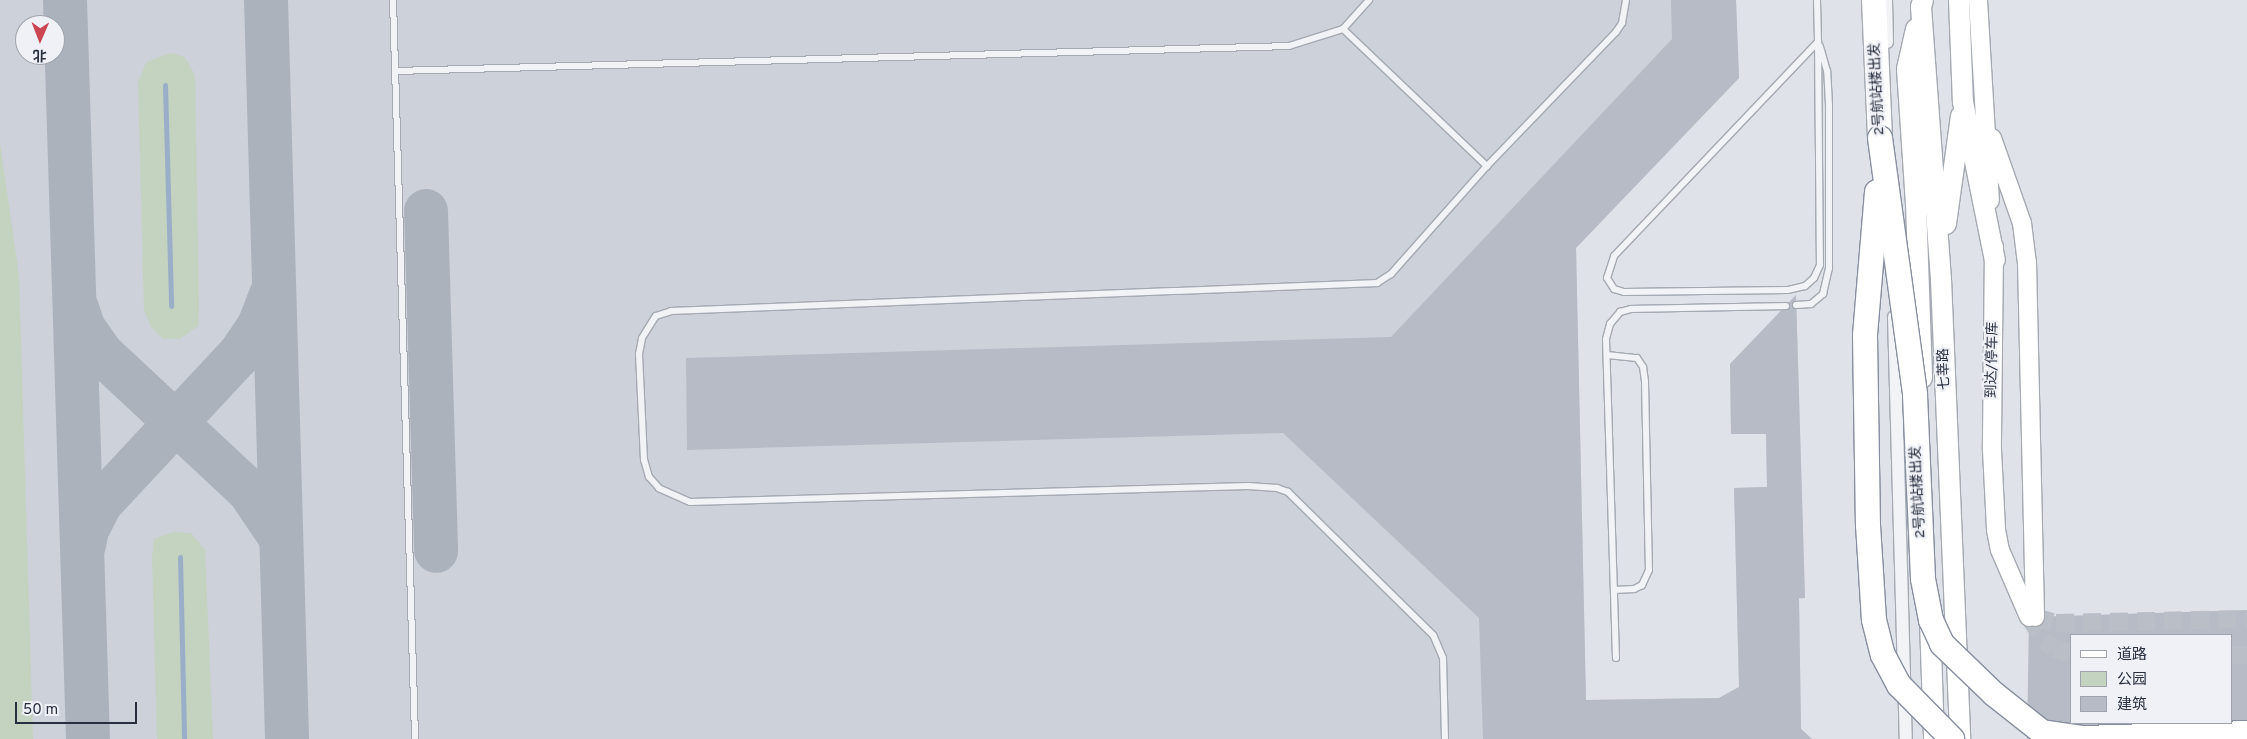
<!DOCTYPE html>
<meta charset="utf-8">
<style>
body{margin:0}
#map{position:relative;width:2247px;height:739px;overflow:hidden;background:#dfe2e8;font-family:Overpass,"Noto Sans SC",sans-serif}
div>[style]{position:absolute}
.built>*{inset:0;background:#cdd1da}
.green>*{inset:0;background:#c4d2c0}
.stream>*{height:5px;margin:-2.5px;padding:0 2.5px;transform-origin:2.5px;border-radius:2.5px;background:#9aaec8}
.taxiway>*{height:44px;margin:-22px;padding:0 22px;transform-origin:22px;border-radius:22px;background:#acb2bc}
.building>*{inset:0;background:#b6bbc5}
.secondary-tunnel>*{height:18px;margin-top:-9px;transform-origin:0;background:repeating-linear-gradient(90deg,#babec6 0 18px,transparent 0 27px)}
.roads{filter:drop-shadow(1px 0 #a4a9b2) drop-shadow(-1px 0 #a4a9b2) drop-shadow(0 1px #a4a9b2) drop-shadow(0 -1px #a4a9b2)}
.lane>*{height:6px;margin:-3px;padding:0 3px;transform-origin:3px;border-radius:3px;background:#f2f3f7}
.street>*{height:12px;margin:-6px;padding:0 6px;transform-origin:6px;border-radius:6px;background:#f2f3f7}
.secondary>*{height:18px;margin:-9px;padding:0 9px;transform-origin:9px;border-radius:9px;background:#fff}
.primary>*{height:20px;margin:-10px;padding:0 10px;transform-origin:10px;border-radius:10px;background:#fff}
.highway>*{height:24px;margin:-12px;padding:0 12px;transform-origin:12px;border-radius:12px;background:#fff}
.bridges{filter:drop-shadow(1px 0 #878f9f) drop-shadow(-1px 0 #878f9f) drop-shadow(0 1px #878f9f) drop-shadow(0 -1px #878f9f)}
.highway-bridge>*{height:24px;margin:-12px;padding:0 12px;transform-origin:12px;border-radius:12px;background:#fff}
span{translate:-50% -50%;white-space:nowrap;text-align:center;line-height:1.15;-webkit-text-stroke:4.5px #eff1f6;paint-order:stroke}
.street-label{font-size:14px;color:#282f3f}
.legend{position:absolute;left:2070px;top:634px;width:162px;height:90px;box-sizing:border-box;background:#eff1f6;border:1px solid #9fa3ad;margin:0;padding:6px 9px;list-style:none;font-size:15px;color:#282f3f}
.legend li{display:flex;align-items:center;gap:10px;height:25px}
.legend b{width:25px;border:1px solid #9fa3ad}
.north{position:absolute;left:15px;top:15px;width:50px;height:50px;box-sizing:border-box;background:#eff1f6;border:1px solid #9fa3ad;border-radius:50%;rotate:181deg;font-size:14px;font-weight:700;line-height:20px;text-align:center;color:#282f3f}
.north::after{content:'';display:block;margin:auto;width:18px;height:22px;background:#cc4552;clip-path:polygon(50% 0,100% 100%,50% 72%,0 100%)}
.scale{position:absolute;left:15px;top:702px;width:122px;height:22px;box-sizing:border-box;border:2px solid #282f3f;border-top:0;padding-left:6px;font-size:15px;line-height:18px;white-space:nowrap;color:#282f3f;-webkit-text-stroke:4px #eff1f6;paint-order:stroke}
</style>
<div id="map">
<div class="built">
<i style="clip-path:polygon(evenodd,0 0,1736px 0,1739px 78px,1576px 248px,1586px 700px,1719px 698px,1739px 687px,1734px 488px,1767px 487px,1766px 434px,1731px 434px,1730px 364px,1796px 295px,1805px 598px,1799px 599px,1801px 729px,1812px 739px,0 739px,0 0,25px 25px,55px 25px,55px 55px,25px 55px,25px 25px)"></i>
</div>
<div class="green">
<i style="clip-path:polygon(171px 53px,185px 57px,195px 75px,199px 307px,198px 326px,180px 339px,163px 339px,151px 327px,144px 310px,138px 83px,146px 62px)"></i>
<i style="clip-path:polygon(0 143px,19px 275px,33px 739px,0 739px)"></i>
<i style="clip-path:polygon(173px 532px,191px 533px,205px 550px,213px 739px,157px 739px,152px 557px,154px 539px)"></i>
</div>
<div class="stream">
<i style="left:165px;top:85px;width:221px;rotate:88.4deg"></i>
<i style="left:180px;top:557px;width:182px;rotate:88.7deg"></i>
</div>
<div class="taxiway">
<i style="left:65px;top:0;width:739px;rotate:88.22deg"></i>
<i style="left:266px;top:0;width:739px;rotate:88.37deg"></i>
<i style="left:426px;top:211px;width:340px;rotate:88.3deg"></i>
<i style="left:77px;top:308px;width:20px;rotate:72deg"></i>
<i style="left:83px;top:327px;width:32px;rotate:55deg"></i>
<i style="left:101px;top:353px;width:202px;rotate:43deg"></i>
<i style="left:249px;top:491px;width:57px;rotate:55.8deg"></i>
<i style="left:84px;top:545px;width:15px;rotate:-79deg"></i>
<i style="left:87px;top:530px;width:29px;rotate:-63deg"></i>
<i style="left:100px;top:504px;width:205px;rotate:-47deg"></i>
<i style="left:240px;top:354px;width:34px;rotate:-56deg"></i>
<i style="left:259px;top:326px;width:34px;rotate:-69deg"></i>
</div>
<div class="building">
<i style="clip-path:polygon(1671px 0,1736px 0,1739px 78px,1576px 248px,1586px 700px,1719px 698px,1739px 687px,1734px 488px,1767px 487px,1766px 434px,1731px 434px,1730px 364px,1796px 295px,1805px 598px,1799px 598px,1801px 729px,1812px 739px,1483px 739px,1479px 618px,1283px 433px,687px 450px,686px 358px,1391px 337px,1672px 39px)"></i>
<i style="clip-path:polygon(evenodd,2247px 610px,2247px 739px,2027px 739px,2029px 617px,2247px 610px,2071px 635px,2231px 635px,2231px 723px,2071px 723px,2071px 635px)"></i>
</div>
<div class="secondary-tunnel">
<i style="left:2029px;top:617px;width:27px;rotate:57deg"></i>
<i style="left:2044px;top:640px;width:13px;rotate:39deg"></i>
<i style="left:2054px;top:648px;width:18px;rotate:19deg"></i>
<i style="left:2035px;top:617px;width:22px;rotate:16deg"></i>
<i style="left:2056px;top:623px;width:191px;rotate:-1.2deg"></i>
<i style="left:2231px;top:655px;width:16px"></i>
</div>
<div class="roads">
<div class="lane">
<i style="left:393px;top:0;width:739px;rotate:88.29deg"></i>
<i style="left:1817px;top:0;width:42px;rotate:88.6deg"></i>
<i style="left:1818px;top:42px;width:223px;rotate:89.5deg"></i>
<i style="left:1820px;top:265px;width:14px;rotate:115deg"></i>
<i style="left:1814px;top:278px;width:12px;rotate:138deg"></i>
<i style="left:1805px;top:286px;width:18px;rotate:167deg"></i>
<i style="left:1787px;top:290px;width:163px;rotate:179.3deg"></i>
<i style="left:1624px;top:292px;width:10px;rotate:-163deg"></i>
<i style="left:1614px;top:289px;width:13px;rotate:-122deg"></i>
<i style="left:1607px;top:278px;width:23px;rotate:-72deg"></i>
<i style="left:1614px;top:256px;width:296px;rotate:-46.4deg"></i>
<i style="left:1343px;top:29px;width:199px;rotate:43.6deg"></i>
<i style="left:395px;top:71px;width:894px;rotate:-1.6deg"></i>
<i style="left:1289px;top:46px;width:57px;rotate:-17.5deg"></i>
<i style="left:1343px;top:29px;width:39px;rotate:-48deg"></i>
<i style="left:1796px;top:305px;width:15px;rotate:-4deg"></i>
<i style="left:1811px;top:304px;width:16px;rotate:-40deg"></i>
<i style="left:1823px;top:294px;width:27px;rotate:-77deg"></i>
<i style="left:1829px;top:268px;width:163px;rotate:-90deg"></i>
<i style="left:1829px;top:105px;width:34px;rotate:-93deg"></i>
<i style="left:1827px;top:71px;width:26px;rotate:-106deg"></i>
<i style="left:1607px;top:355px;width:30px;rotate:6deg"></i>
<i style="left:1637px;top:358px;width:11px;rotate:56deg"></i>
<i style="left:1643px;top:367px;width:15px;rotate:82deg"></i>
<i style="left:1645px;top:382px;width:188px;rotate:88.8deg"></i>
<i style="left:1649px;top:570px;width:17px;rotate:115deg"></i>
<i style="left:1642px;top:585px;width:9px;rotate:153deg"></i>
<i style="left:1634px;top:589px;width:20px;rotate:177deg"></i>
<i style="left:1616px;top:658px;width:319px;rotate:-91.8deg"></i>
<i style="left:1606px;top:339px;width:16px;rotate:-75deg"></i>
<i style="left:1610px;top:324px;width:16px;rotate:-50deg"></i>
<i style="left:1620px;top:312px;width:11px;rotate:-15deg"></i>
<i style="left:1631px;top:309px;width:155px;rotate:-1.1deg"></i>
<i style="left:1445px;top:739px;width:81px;rotate:-91.4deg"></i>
<i style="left:1443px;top:658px;width:25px;rotate:-113deg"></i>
<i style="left:1433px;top:635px;width:204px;rotate:-135.4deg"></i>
<i style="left:1288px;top:492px;width:12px;rotate:-160deg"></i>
<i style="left:1277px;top:488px;width:29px;rotate:-176deg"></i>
<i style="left:1248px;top:486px;width:558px;rotate:178.36deg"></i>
<i style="left:690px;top:502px;width:34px;rotate:-156deg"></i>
<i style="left:659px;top:488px;width:15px;rotate:-132deg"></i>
<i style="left:649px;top:477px;width:18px;rotate:-106deg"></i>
<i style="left:644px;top:460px;width:106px;rotate:-92.7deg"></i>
<i style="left:639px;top:354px;width:16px;rotate:-79deg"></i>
<i style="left:642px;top:338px;width:26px;rotate:-58deg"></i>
<i style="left:656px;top:316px;width:16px;rotate:-18deg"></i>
<i style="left:671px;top:311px;width:707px;rotate:-2.27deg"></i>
<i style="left:1377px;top:283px;width:17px;rotate:-33deg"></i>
<i style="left:1391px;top:274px;width:144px;rotate:-48.4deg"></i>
<i style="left:1487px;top:166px;width:186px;rotate:-46.1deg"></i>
<i style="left:1616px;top:32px;width:11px;rotate:-56deg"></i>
<i style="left:1622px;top:23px;width:23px;rotate:-80deg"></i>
</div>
<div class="street">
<i style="left:1886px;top:0;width:42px;rotate:88.6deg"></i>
<i style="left:1894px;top:317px;width:422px;rotate:88.4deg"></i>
</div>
<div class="secondary">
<i style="left:1978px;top:0;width:201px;rotate:86.6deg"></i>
<i style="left:1992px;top:138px;width:90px;rotate:70.6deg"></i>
<i style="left:2022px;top:223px;width:39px;rotate:83deg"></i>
<i style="left:2027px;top:262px;width:355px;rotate:88.7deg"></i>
<i style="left:1994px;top:247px;width:203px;rotate:90.6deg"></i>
<i style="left:1992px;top:450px;width:80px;rotate:87.1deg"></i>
<i style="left:1996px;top:530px;width:20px;rotate:79deg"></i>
<i style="left:2000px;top:550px;width:73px;rotate:66.6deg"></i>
</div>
<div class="primary">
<i style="left:1923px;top:0;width:7px;rotate:106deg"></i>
<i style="left:1921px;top:7px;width:273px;rotate:85.8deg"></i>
<i style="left:1941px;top:279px;width:460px;rotate:87.6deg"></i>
<i style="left:1959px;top:0;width:102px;rotate:87.8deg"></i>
<i style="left:1963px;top:102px;width:161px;rotate:78.6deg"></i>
<i style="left:1916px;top:29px;width:41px;rotate:102.7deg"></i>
<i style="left:1907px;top:69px;width:135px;rotate:86.2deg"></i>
<i style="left:1916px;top:204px;width:174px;rotate:88deg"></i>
<i style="left:1946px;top:224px;width:109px;rotate:-82.1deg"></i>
<i style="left:1930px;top:622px;width:117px;rotate:88deg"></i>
</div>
<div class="highway">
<i style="left:1874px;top:0;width:138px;rotate:87.5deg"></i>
</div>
</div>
<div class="bridges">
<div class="highway-bridge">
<i style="left:1880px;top:138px;width:259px;rotate:82.2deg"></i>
<i style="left:1915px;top:395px;width:184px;rotate:87.5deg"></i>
<i style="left:1923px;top:579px;width:42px;rotate:79deg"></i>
<i style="left:1931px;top:620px;width:26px;rotate:65deg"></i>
<i style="left:1942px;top:644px;width:72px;rotate:43.9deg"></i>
<i style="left:1994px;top:694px;width:61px;rotate:38.4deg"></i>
<i style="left:2042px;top:732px;width:40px;rotate:8.5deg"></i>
<i style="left:2082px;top:738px;width:165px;rotate:-1.7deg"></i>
<i style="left:1877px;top:192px;width:144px;rotate:94.8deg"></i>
<i style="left:1865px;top:336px;width:189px;rotate:89.1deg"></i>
<i style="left:1868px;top:525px;width:95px;rotate:86.4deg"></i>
<i style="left:1874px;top:620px;width:36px;rotate:76deg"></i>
<i style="left:1883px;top:655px;width:34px;rotate:62deg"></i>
<i style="left:1899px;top:685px;width:76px;rotate:45.5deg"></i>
</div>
</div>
<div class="street-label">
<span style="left:1878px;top:89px;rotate:-93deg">2号航站楼出发</span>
<span style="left:1993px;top:360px;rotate:-89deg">到达/停车库</span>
<span style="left:1945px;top:369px;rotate:-92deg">七莘路</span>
<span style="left:1919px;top:492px;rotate:-93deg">2号航站楼出发</span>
</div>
<ul class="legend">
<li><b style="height:6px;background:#fff"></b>道路</li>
<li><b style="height:14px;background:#c4d2c0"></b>公园</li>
<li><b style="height:14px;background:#b6bbc5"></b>建筑</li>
</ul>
<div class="north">北</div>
<div class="scale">50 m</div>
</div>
